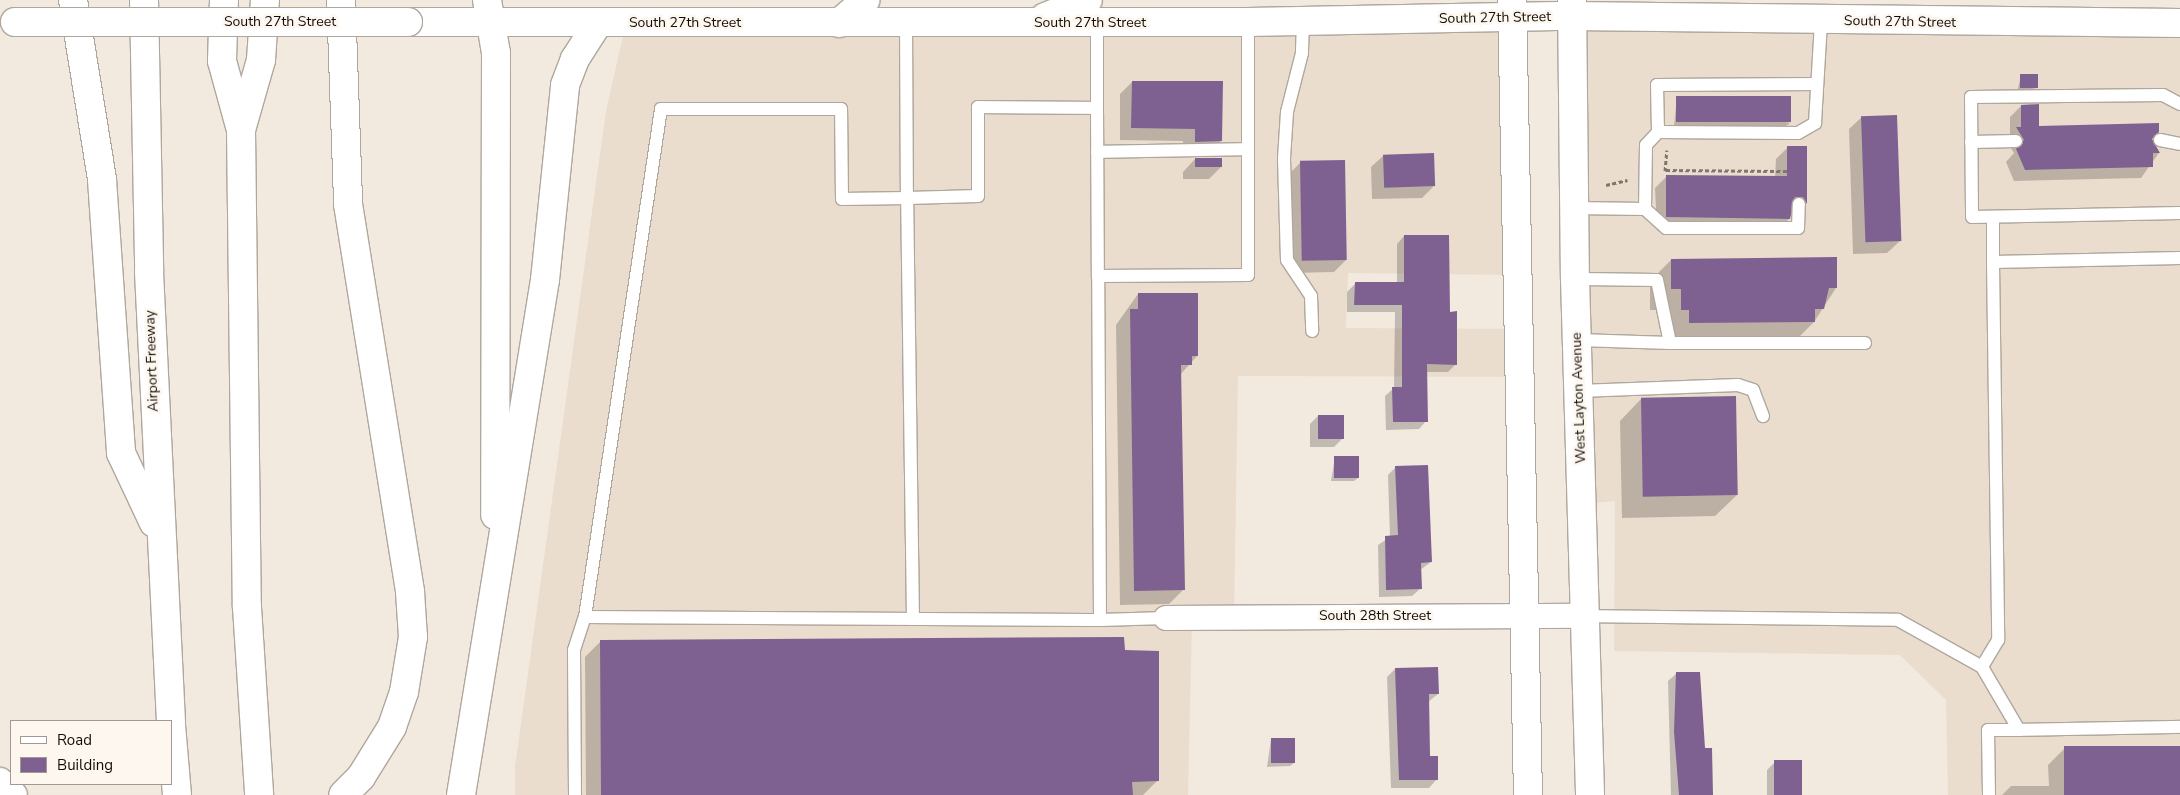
<!DOCTYPE html>
<style>
body{margin:0}
#map{position:relative;width:2180px;height:795px;overflow:hidden;background:#f2e9df;font-family:"Nunito Sans",sans-serif}
div>[style]{position:absolute}
.built>*{inset:0;background:#ebddcd}
.shadow>*{inset:0;background:#0003}
.building>*{inset:0;background:#7e6191;transform-origin:0 0}
.path>*{height:3px;margin-top:-1.5px;transform-origin:0;background:repeating-linear-gradient(90deg,#7d7770 0 4px,transparent 0 6.5px)}
.roads{filter:drop-shadow(1px 0 #afa79d) drop-shadow(-1px 0 #afa79d) drop-shadow(0 1px #afa79d) drop-shadow(0 -1px #afa79d)}
.service>*{height:12px;margin:-6px;padding:0 6px;transform-origin:6px;border-radius:6px;background:#fff}
.minor>*{height:24px;margin:-12px;padding:0 12px;transform-origin:12px;border-radius:12px;background:#fff}
.secondary>*{height:28px;margin:-14px;padding:0 14px;transform-origin:14px;border-radius:14px;background:#fff}
.primary>*{height:28px;margin:-14px;padding:0 14px;transform-origin:14px;border-radius:14px;background:#fff}
.motorway>*{height:28px;margin:-14px;padding:0 14px;transform-origin:14px;border-radius:14px;background:#fff}
.bridges{filter:drop-shadow(1px 0 #afa79d) drop-shadow(-1px 0 #afa79d) drop-shadow(0 1px #afa79d) drop-shadow(0 -1px #afa79d)}
.primary-bridge>*{height:28px;margin:-14px;padding:0 14px;transform-origin:14px;border-radius:14px;background:#fff}
span{translate:-50% -50%;white-space:nowrap;text-align:center;line-height:1.15;-webkit-text-stroke:5px #fef7ef;paint-order:stroke}
.street-label{font-size:14px;color:#110e0a}
.legend{position:absolute;left:10px;top:720px;width:162px;height:65px;box-sizing:border-box;background:#fef7ef;border:1px solid #9f9a93;margin:0;padding:6px 9px;list-style:none;font-size:15px;color:#110e0a}
.legend li{display:flex;align-items:center;gap:10px;height:25px}
.legend b{width:25px;border:1px solid #9f9a93}
</style>
<div id="map">
<div class="built">
<i style="clip-path:polygon(1571px 16px,2180px 23px,2180px 795px,1948px 795px,1946px 700px,1900px 655px,1614px 651px,1615px 501px,1581px 504px)"></i>
<i style="clip-path:polygon(1512px 18px,1516px 275px,1348px 273px,1346px 328px,1519px 329px,1521px 377px,1238px 376px,1234px 617px,1192px 618px,1188px 795px,515px 795px,515px 767px,606px 111px,626px 23px)"></i>
</div>
<div class="shadow">
<i style="clip-path:polygon(2021px 76px,2037px 88px,2017px 92px)"></i>
<i style="clip-path:polygon(1132px 82px,1221px 141px,1209px 153px,1183px 154px,1183px 141px,1120px 140px,1120px 94px)"></i>
<i style="clip-path:polygon(1677px 97px,1790px 123px,1786px 126px,1674px 126px)"></i>
<i style="clip-path:polygon(2021px 106px,2038px 128px,2151px 139px,2159px 153px,2141px 178px,2014px 181px,2006px 162px,2014px 153px,2005px 139px,2010px 134px,2010px 117px)"></i>
<i style="clip-path:polygon(1862px 117px,1900px 241px,1887px 253px,1853px 254px,1849px 129px)"></i>
<i style="clip-path:polygon(1788px 147px,1806px 147px,1806px 203px,1794px 215px,1789px 210px,1789px 219px,1777px 231px,1657px 231px,1655px 188px,1667px 176px,1775px 178px,1776px 159px)"></i>
<i style="clip-path:polygon(1384px 155px,1434px 186px,1422px 198px,1372px 199px,1371px 167px)"></i>
<i style="clip-path:polygon(1195px 159px,1221px 167px,1209px 179px,1183px 179px,1183px 172px)"></i>
<i style="clip-path:polygon(1301px 162px,1346px 260px,1334px 272px,1291px 273px,1289px 174px)"></i>
<i style="clip-path:polygon(1404px 236px,1449px 313px,1456px 364px,1448px 372px,1426px 372px,1426px 421px,1419px 429px,1386px 430px,1385px 396px,1394px 388px,1395px 312px,1347px 312px,1347px 292px,1355px 284px,1397px 284px,1397px 244px)"></i>
<i style="clip-path:polygon(1671px 260px,1836px 288px,1814px 322px,1793px 343px,1668px 344px,1668px 331px,1660px 331px,1660px 310px,1650px 310px,1650px 281px)"></i>
<i style="clip-path:polygon(1138px 294px,1197px 356px,1180px 375px,1184px 589px,1169px 604px,1120px 605px,1116px 325px)"></i>
<i style="clip-path:polygon(1641px 399px,1737px 495px,1715px 516px,1622px 518px,1620px 421px)"></i>
<i style="clip-path:polygon(1318px 416px,1342px 439px,1334px 447px,1310px 447px,1310px 424px)"></i>
<i style="clip-path:polygon(1335px 457px,1358px 478px,1354px 481px,1331px 481px)"></i>
<i style="clip-path:polygon(1396px 467px,1431px 562px,1420px 570px,1421px 588px,1412px 596px,1379px 597px,1378px 545px,1390px 537px,1388px 475px)"></i>
<i style="clip-path:polygon(601px 641px,1124px 651px,1158px 780px,1143px 795px,586px 795px,585px 657px)"></i>
<i style="clip-path:polygon(1395px 669px,1438px 694px,1428px 702px,1428px 757px,1437px 779px,1429px 788px,1391px 788px,1387px 677px)"></i>
<i style="clip-path:polygon(1677px 673px,1704px 749px,1712px 795px,1671px 795px,1668px 681px)"></i>
<i style="clip-path:polygon(1271px 739px,1294px 763px,1290px 766px,1267px 767px)"></i>
<i style="clip-path:polygon(2180px 748px,2180px 795px,2002px 795px,2011px 786px,2049px 786px,2048px 765px,2064px 749px)"></i>
<i style="clip-path:polygon(1775px 762px,1801px 795px,1767px 795px,1767px 770px)"></i>
</div>
<div class="building">
<i style="left:2038px;top:74px;width:14px;height:18px;rotate:90deg"></i>
<i style="clip-path:polygon(1132px 81px,1223px 81px,1222px 141px,1195px 142px,1195px 129px,1131px 128px)"></i>
<i style="left:1676px;top:96px;width:115px;height:26px"></i>
<i style="clip-path:polygon(2039px 104px,2039px 126px,2159px 123px,2159px 132px,2152px 139px,2160px 153px,2153px 153px,2153px 167px,2025px 170px,2016px 149px,2024px 140px,2016px 127px,2021px 127px,2021px 105px)"></i>
<i style="left:1897px;top:115px;width:126px;height:36px;rotate:88deg"></i>
<i style="clip-path:polygon(1787px 146px,1807px 146px,1807px 204px,1803px 197px,1795px 197px,1790px 219px,1666px 217px,1666px 175px,1787px 176px)"></i>
<i style="left:1434px;top:153px;width:33px;height:51px;rotate:88deg"></i>
<i style="left:1195px;top:158px;width:27px;height:9px"></i>
<i style="left:1345px;top:160px;width:100px;height:45px;rotate:89deg"></i>
<i style="clip-path:polygon(1404px 235px,1449px 235px,1450px 312px,1457px 311px,1457px 365px,1427px 364px,1428px 422px,1393px 422px,1392px 387px,1402px 387px,1402px 305px,1354px 305px,1355px 282px,1404px 282px)"></i>
<i style="clip-path:polygon(1837px 257px,1837px 288px,1829px 288px,1824px 309px,1815px 309px,1815px 322px,1689px 323px,1689px 310px,1681px 310px,1681px 289px,1671px 289px,1671px 259px)"></i>
<i style="clip-path:polygon(1138px 293px,1198px 293px,1198px 356px,1192px 356px,1192px 365px,1181px 365px,1185px 590px,1134px 591px,1130px 309px,1138px 309px)"></i>
<i style="left:1736px;top:396px;width:99px;height:95px;rotate:89deg"></i>
<i style="left:1318px;top:415px;width:26px;height:24px"></i>
<i style="left:1334px;top:456px;width:25px;height:22px"></i>
<i style="clip-path:polygon(1428px 465px,1432px 562px,1421px 563px,1422px 589px,1386px 590px,1385px 536px,1398px 535px,1395px 466px)"></i>
<i style="clip-path:polygon(1124px 637px,1125px 650px,1159px 651px,1159px 781px,1132px 782px,1133px 795px,601px 795px,600px 640px)"></i>
<i style="clip-path:polygon(1438px 667px,1439px 694px,1429px 694px,1430px 756px,1438px 756px,1438px 780px,1399px 780px,1395px 668px)"></i>
<i style="clip-path:polygon(1676px 672px,1700px 672px,1705px 748px,1712px 748px,1713px 795px,1679px 795px,1674px 732px)"></i>
<i style="left:1271px;top:738px;width:24px;height:25px"></i>
<i style="left:2180px;top:746px;width:49px;height:116px;rotate:90deg"></i>
<i style="left:1774px;top:760px;width:28px;height:35px"></i>
</div>
<div class="path">
<i style="left:1666px;top:170px;width:121px;rotate:0.5deg"></i>
<i style="left:1665px;top:171px;width:21px;rotate:-85deg"></i>
<i style="left:1606px;top:185px;width:22px;rotate:-13deg"></i>
</div>
<div class="roads">
<div class="service">
<i style="left:1303px;top:22px;width:31px;rotate:92deg"></i>
<i style="left:1302px;top:53px;width:61px;rotate:104.3deg"></i>
<i style="left:1287px;top:112px;width:47px;rotate:93.7deg"></i>
<i style="left:1284px;top:159px;width:101px;rotate:88.3deg"></i>
<i style="left:1287px;top:260px;width:43px;rotate:56.3deg"></i>
<i style="left:1311px;top:296px;width:35px;rotate:88deg"></i>
<i style="left:906px;top:23px;width:175px;rotate:89.7deg"></i>
<i style="left:907px;top:198px;width:65px;rotate:179.1deg"></i>
<i style="left:842px;top:199px;width:90px;rotate:-90.6deg"></i>
<i style="left:841px;top:109px;width:180px;rotate:180deg"></i>
<i style="left:661px;top:109px;width:514px;rotate:98.51deg"></i>
<i style="left:585px;top:617px;width:515px;rotate:0.33deg"></i>
<i style="left:1100px;top:620px;width:344px;rotate:-90.3deg"></i>
<i style="left:1098px;top:276px;width:150px;rotate:-0.4deg"></i>
<i style="left:1248px;top:275px;width:253px;rotate:-90deg"></i>
<i style="left:1097px;top:23px;width:85px;rotate:90deg"></i>
<i style="left:2180px;top:104px;width:19px;rotate:-152deg"></i>
<i style="left:2163px;top:95px;width:192px;rotate:179.4deg"></i>
<i style="left:1971px;top:97px;width:120px;rotate:89.5deg"></i>
<i style="left:1972px;top:217px;width:208px;rotate:-1.1deg"></i>
<i style="left:1658px;top:132px;width:47px;rotate:-91.2deg"></i>
<i style="left:1657px;top:85px;width:160px;rotate:-0.4deg"></i>
<i style="left:2160px;top:140px;width:20px;rotate:11deg"></i>
<i style="left:1971px;top:142px;width:45px;rotate:-1.3deg"></i>
<i style="left:1097px;top:152px;width:151px;rotate:-1.1deg"></i>
<i style="left:1574px;top:208px;width:71px;rotate:0.8deg"></i>
<i style="left:1645px;top:209px;width:64px;rotate:-89.1deg"></i>
<i style="left:1646px;top:145px;width:18px;rotate:-47deg"></i>
<i style="left:1658px;top:132px;width:140px;rotate:0.4deg"></i>
<i style="left:1798px;top:133px;width:20px;rotate:-30deg"></i>
<i style="left:1815px;top:123px;width:102px;rotate:-86.6deg"></i>
<i style="left:1645px;top:209px;width:28px;rotate:42deg"></i>
<i style="left:1666px;top:228px;width:132px"></i>
<i style="left:1798px;top:228px;width:24px;rotate:-88deg"></i>
<i style="left:1993px;top:217px;width:45px;rotate:90deg"></i>
<i style="left:2180px;top:258px;width:187px;rotate:178.8deg"></i>
<i style="left:1993px;top:262px;width:378px;rotate:89.2deg"></i>
<i style="left:1998px;top:640px;width:31px;rotate:121deg"></i>
<i style="left:1982px;top:667px;width:73px;rotate:59.6deg"></i>
<i style="left:2019px;top:730px;width:161px;rotate:-1.1deg"></i>
<i style="left:1575px;top:279px;width:82px;rotate:0.7deg"></i>
<i style="left:1657px;top:280px;width:64px;rotate:78.3deg"></i>
<i style="left:1670px;top:343px;width:92px;rotate:-178.1deg"></i>
<i style="left:1670px;top:343px;width:195px"></i>
<i style="left:1579px;top:391px;width:159px;rotate:-2.2deg"></i>
<i style="left:1738px;top:385px;width:16px;rotate:18deg"></i>
<i style="left:1753px;top:390px;width:28px;rotate:69deg"></i>
<i style="left:1585px;top:616px;width:313px;rotate:0.7deg"></i>
<i style="left:1898px;top:620px;width:96px;rotate:29.2deg"></i>
<i style="left:913px;top:619px;width:421px;rotate:-90.8deg"></i>
<i style="left:907px;top:198px;width:71px;rotate:-1.6deg"></i>
<i style="left:978px;top:196px;width:89px;rotate:-90deg"></i>
<i style="left:978px;top:107px;width:119px;rotate:0.5deg"></i>
<i style="left:1097px;top:108px;width:168px;rotate:89.7deg"></i>
<i style="left:1100px;top:620px;width:66px;rotate:-1.7deg"></i>
<i style="left:575px;top:795px;width:145px;rotate:-90.4deg"></i>
<i style="left:574px;top:650px;width:35px;rotate:-72deg"></i>
<i style="left:1989px;top:795px;width:65px;rotate:-90.9deg"></i>
<i style="left:1988px;top:730px;width:31px"></i>
</div>
<div class="minor">
<i style="left:1166px;top:618px;width:419px;rotate:-0.3deg"></i>
</div>
<div class="secondary">
<i style="left:1512px;top:0;width:795px;rotate:88.85deg"></i>
<i style="left:1572px;top:0;width:279px;rotate:89.4deg"></i>
<i style="left:1575px;top:279px;width:516px;rotate:88.33deg"></i>
</div>
<div class="primary">
<i style="left:1045px;top:17px;width:46px;rotate:-21.6deg"></i>
<i style="left:408px;top:22px;width:840px"></i>
<i style="left:1248px;top:22px;width:323px;rotate:-1.1deg"></i>
<i style="left:1571px;top:16px;width:609px;rotate:0.66deg"></i>
<i style="left:839px;top:23px;width:35px;rotate:-41deg"></i>
</div>
<div class="motorway">
<i style="left:73px;top:0;width:182px;rotate:80.8deg"></i>
<i style="left:102px;top:180px;width:274px;rotate:86deg"></i>
<i style="left:121px;top:453px;width:77px;rotate:64.8deg"></i>
<i style="left:144px;top:0;width:272px;rotate:88.9deg"></i>
<i style="left:149px;top:272px;width:450px;rotate:87.2deg"></i>
<i style="left:224px;top:0;width:61px;rotate:91.9deg"></i>
<i style="left:222px;top:61px;width:72px;rotate:74.6deg"></i>
<i style="left:241px;top:130px;width:477px;rotate:89.3deg"></i>
<i style="left:247px;top:607px;width:188px;rotate:86.3deg"></i>
<i style="left:341px;top:0;width:204px;rotate:88deg"></i>
<i style="left:348px;top:204px;width:393px;rotate:80.9deg"></i>
<i style="left:410px;top:592px;width:45px;rotate:86.2deg"></i>
<i style="left:413px;top:637px;width:56px;rotate:99.3deg"></i>
<i style="left:404px;top:692px;width:37px;rotate:109deg"></i>
<i style="left:392px;top:727px;width:59px;rotate:121.8deg"></i>
<i style="left:361px;top:777px;width:25px;rotate:135deg"></i>
<i style="left:487px;top:0;width:54px;rotate:80.4deg"></i>
<i style="left:496px;top:53px;width:462px;rotate:90.1deg"></i>
<i style="left:241px;top:130px;width:73px;rotate:-74.1deg"></i>
<i style="left:261px;top:60px;width:60px;rotate:-86.2deg"></i>
<i style="left:171px;top:725px;width:70px;rotate:85.1deg"></i>
<i style="left:0;top:782px;width:18px;rotate:45deg"></i>
<i style="left:461px;top:795px;width:522px;rotate:-80.74deg"></i>
<i style="left:545px;top:280px;width:196px;rotate:-84.1deg"></i>
<i style="left:565px;top:85px;width:28px;rotate:-69deg"></i>
<i style="left:575px;top:59px;width:43px;rotate:-57.4deg"></i>
</div>
</div>
<div class="bridges">
<div class="primary-bridge">
<i style="left:15px;top:22px;width:393px"></i>
</div>
</div>
<div class="street-label">
<span style="left:1495px;top:18px;rotate:-1deg">South 27th Street</span>
<span style="left:280px;top:22px">South 27th Street</span>
<span style="left:1900px;top:22px;rotate:1deg">South 27th Street</span>
<span style="left:685px;top:23px">South 27th Street</span>
<span style="left:1090px;top:23px">South 27th Street</span>
<span style="left:152px;top:361px;rotate:-92deg">Airport Freeway</span>
<span style="left:1579px;top:398px;rotate:-92deg">West Layton Avenue</span>
<span style="left:1375px;top:616px">South 28th Street</span>
</div>
<ul class="legend">
<li><b style="height:6px;background:#fff"></b>Road</li>
<li><b style="height:14px;background:#7e6191"></b>Building</li>
</ul>
</div>
